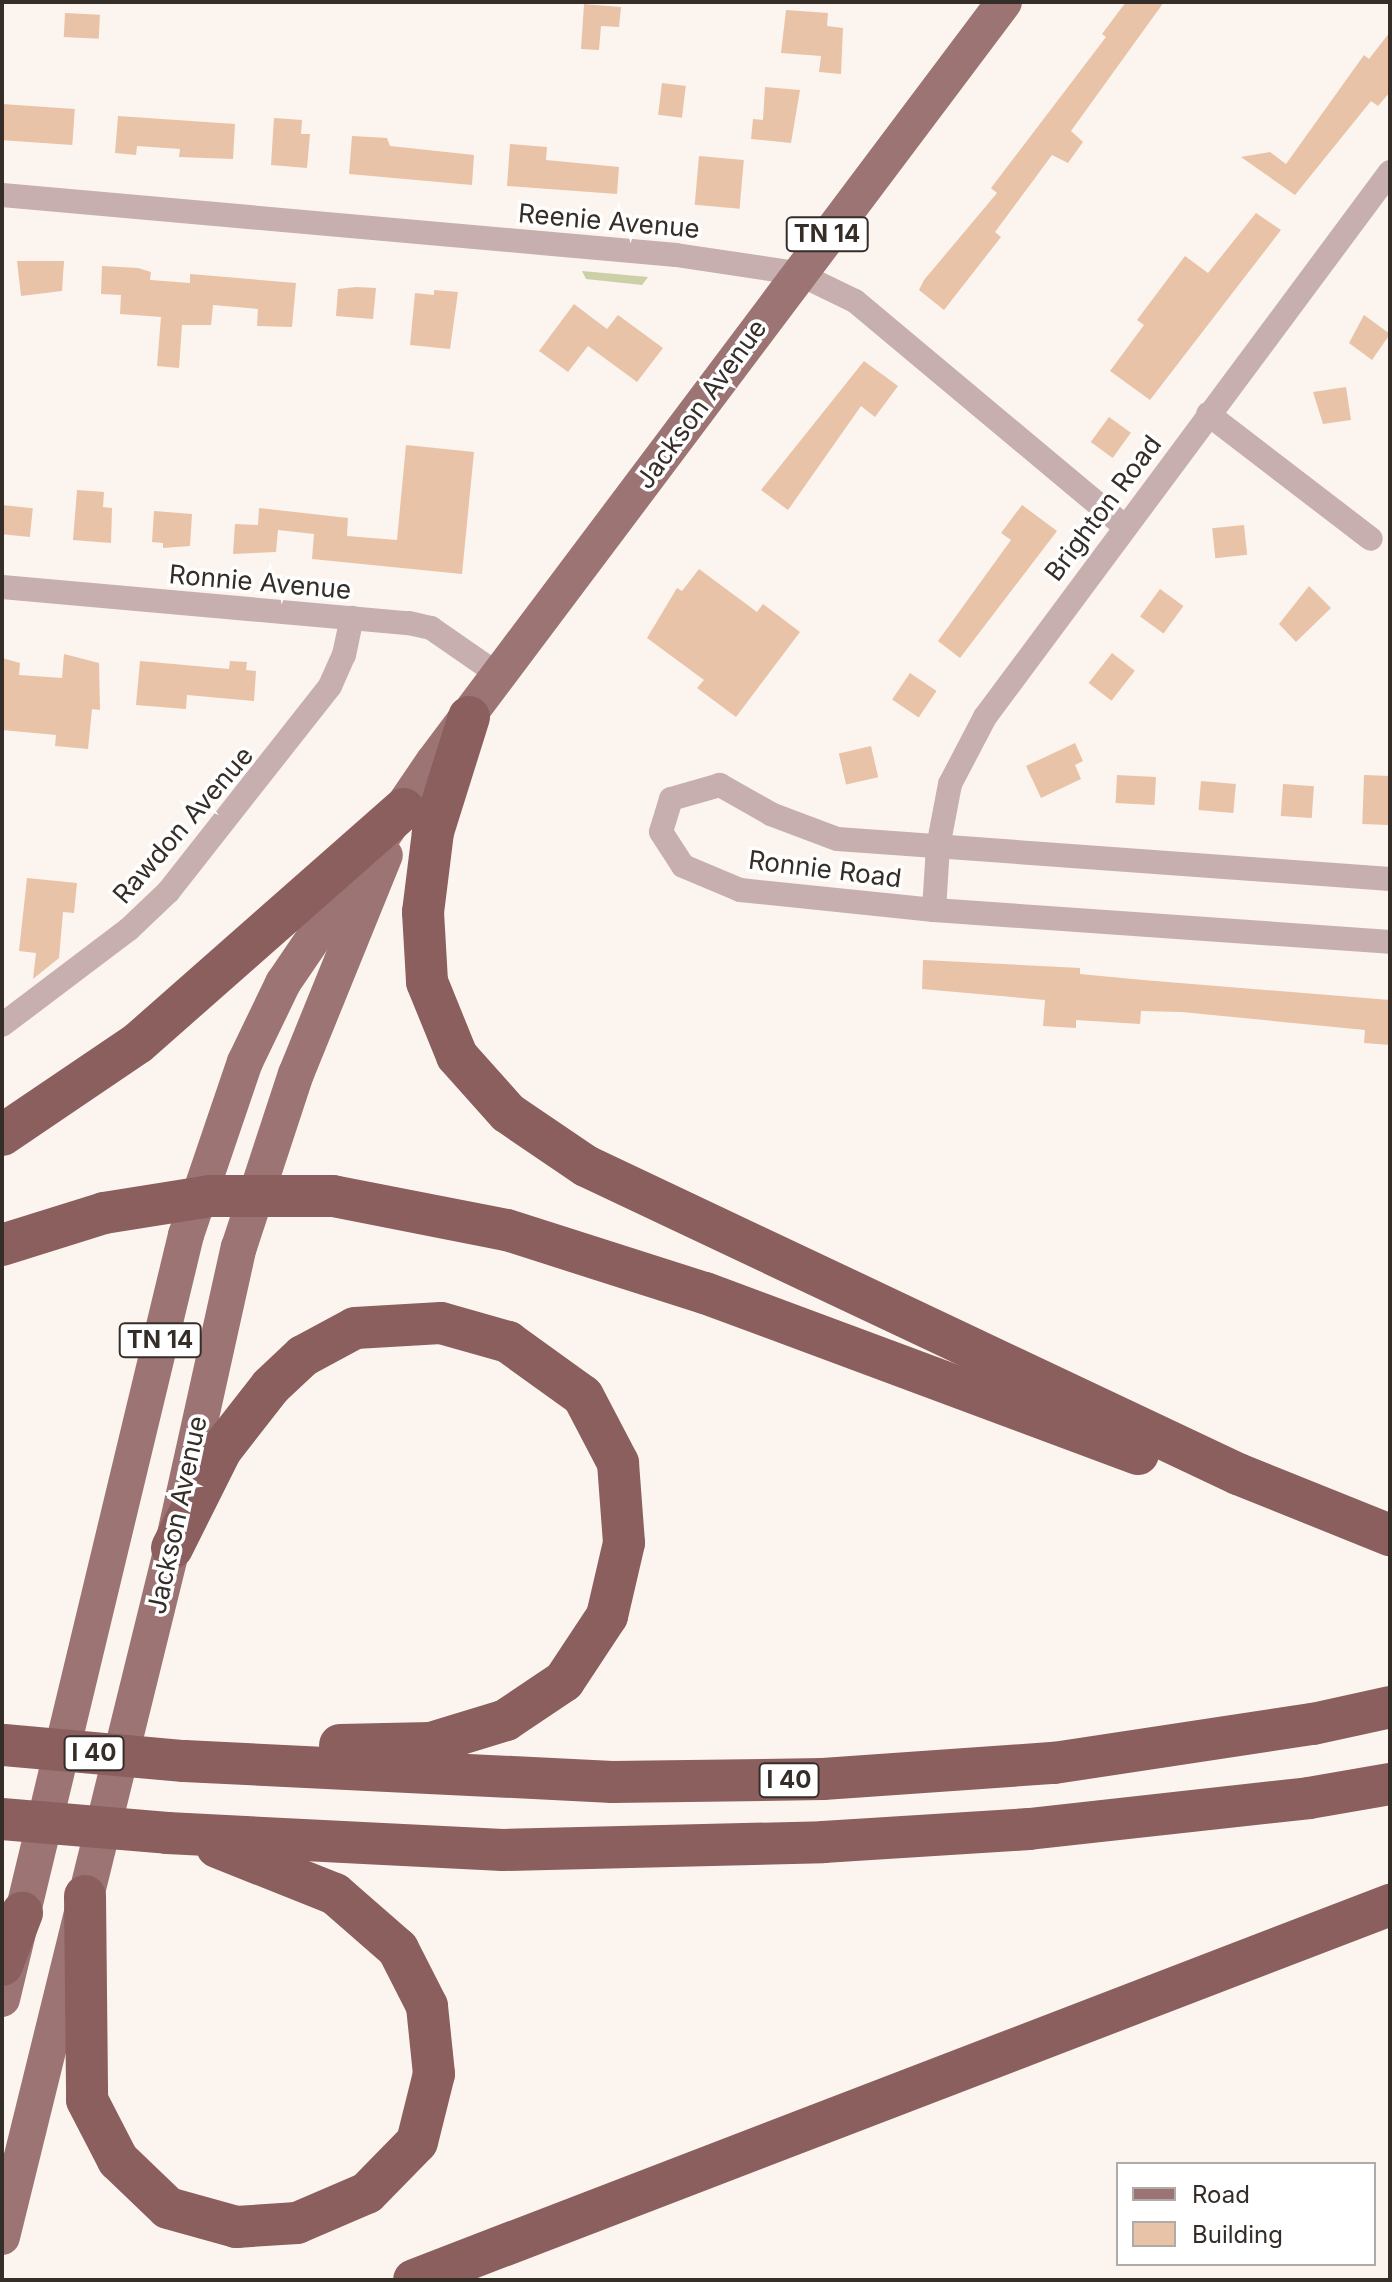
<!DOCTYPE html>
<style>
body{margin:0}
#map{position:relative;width:1392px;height:2282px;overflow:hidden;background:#fcf4ee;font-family:Inter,sans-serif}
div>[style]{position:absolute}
.green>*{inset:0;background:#ccd0a6}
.building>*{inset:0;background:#e9c3a7;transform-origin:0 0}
.minor>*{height:24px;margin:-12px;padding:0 12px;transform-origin:12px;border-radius:12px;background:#c6afae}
.primary>*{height:36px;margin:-18px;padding:0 18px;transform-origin:18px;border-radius:18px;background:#9b7473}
.motorway>*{height:42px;margin:-21px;padding:0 21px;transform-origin:21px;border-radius:21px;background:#8b5f5e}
.motorway-bridge>*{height:42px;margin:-21px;padding:0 21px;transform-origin:21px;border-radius:21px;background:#8b5f5e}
span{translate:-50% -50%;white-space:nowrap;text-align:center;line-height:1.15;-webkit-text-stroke:7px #fff;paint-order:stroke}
.shield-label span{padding:2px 6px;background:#fff;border:2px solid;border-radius:6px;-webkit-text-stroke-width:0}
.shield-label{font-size:24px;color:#352d28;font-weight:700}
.street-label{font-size:26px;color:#352d28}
.frame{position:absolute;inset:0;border:4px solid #352d28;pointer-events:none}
.legend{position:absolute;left:1116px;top:2162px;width:260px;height:104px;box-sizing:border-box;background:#fff;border:2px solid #aeaba9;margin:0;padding:10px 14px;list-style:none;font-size:24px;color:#352d28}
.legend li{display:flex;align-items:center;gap:16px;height:40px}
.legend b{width:40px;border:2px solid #aeaba9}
</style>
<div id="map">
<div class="green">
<i style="clip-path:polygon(582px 271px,648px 277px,642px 285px,586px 279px)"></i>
</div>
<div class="building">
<i style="clip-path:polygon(1126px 2px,1164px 2px,1071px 131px,1083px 142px,1068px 163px,1052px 155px,995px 232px,1001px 237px,944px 310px,919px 290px,924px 280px,997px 193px,991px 188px,1106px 37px,1102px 34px)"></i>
<i style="clip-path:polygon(584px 4px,621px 7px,619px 27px,601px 26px,599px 50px,581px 49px)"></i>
<i style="clip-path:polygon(786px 10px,828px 13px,827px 26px,843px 28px,841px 74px,819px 72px,821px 56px,781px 53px)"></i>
<i style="left:65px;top:13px;width:35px;height:24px;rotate:3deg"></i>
<i style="clip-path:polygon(1390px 32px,1390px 92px,1378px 106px,1371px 101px,1295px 195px,1241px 157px,1270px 152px,1286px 164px,1364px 55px,1369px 59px)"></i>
<i style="left:662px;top:83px;width:24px;height:32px;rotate:7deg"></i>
<i style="clip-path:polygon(765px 87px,800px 90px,791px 143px,751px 139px,753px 119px,763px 120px)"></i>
<i style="left:2px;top:104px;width:73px;height:36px;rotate:4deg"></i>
<i style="clip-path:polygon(118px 116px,235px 124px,233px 159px,179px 157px,180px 149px,137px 146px,136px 155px,115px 153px)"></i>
<i style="clip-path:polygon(274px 118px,302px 120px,301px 134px,310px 134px,307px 168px,271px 165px)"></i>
<i style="clip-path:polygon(352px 136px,387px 138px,390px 146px,474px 155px,472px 185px,349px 174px)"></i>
<i style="clip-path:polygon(510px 144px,547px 147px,546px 160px,619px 167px,617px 194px,507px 186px)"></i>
<i style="left:699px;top:156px;width:45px;height:49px;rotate:5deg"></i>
<i style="clip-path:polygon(1256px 213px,1281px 230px,1150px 400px,1110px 371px,1144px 325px,1137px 320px,1185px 256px,1208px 273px)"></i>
<i style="clip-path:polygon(17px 261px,64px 261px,62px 291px,21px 296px)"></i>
<i style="clip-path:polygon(102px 266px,138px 268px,151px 272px,150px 280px,190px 283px,190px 274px,296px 283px,292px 327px,257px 326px,258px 309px,213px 305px,211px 325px,182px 325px,179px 368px,157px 366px,161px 317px,120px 314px,121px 295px,101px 294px)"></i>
<i style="clip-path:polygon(356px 287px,376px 288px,373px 319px,336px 316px,338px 289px)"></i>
<i style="clip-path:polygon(434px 290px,458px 292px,450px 349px,410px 345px,415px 293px,434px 295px)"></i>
<i style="clip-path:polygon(574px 304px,607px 329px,618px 315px,663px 348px,637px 382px,588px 346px,568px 372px,539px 351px)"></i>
<i style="clip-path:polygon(1364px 315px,1390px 334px,1372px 360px,1349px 343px)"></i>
<i style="clip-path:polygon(864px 361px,898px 386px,875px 417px,861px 406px,788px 510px,761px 490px)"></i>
<i style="clip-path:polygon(1346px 387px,1351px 420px,1323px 424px,1313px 392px)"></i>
<i style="left:1109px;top:417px;width:27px;height:31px;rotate:36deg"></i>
<i style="clip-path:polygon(406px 445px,474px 452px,462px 574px,312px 559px,314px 534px,278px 530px,276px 552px,233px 554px,235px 524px,258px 525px,259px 508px,348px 518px,347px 536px,397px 540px)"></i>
<i style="clip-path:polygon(77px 490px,104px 492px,103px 507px,112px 508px,111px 543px,73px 540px)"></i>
<i style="left:2px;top:505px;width:31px;height:29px;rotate:6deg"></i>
<i style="clip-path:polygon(1022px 505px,1057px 531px,960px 658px,938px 641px,1011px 540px,1001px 533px)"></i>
<i style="clip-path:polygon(154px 511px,192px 514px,190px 546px,163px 548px,163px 543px,152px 542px)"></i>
<i style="left:1244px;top:525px;width:30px;height:32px;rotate:84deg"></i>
<i style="clip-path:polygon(699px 569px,757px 612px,763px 604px,800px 632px,736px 717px,697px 688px,704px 680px,647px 638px,677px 588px,682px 591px)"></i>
<i style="clip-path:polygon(1309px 586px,1331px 608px,1296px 642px,1279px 624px)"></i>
<i style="left:1160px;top:589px;width:29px;height:34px;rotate:36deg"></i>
<i style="left:1112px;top:653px;width:29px;height:38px;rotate:38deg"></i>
<i style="clip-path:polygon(64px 654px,99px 663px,100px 710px,92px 709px,88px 749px,55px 746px,56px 735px,2px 730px,2px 658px,20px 663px,19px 675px,62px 678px)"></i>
<i style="clip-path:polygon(140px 661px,229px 669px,230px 661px,247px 662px,246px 670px,256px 671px,254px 701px,187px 695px,186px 709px,136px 705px)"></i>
<i style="left:910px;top:673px;width:32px;height:32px;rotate:34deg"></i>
<i style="clip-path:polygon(1075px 743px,1083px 761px,1075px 765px,1081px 779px,1041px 798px,1026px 766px)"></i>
<i style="left:871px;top:746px;width:32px;height:33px;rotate:77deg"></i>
<i style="left:1117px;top:775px;width:39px;height:28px;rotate:3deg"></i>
<i style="left:1364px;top:775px;width:26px;height:49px;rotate:2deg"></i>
<i style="left:1201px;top:781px;width:35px;height:29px;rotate:5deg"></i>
<i style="left:1283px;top:784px;width:31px;height:32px;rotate:4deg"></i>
<i style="clip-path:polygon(27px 878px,77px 883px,74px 913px,63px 912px,59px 958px,33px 979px,36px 953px,19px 951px)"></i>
<i style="clip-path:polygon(923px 960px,1080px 968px,1080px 974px,1143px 980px,1390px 1000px,1390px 1045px,1364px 1043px,1365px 1030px,1182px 1012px,1141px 1011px,1140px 1024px,1076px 1020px,1076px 1028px,1043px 1026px,1045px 1000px,922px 989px)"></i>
</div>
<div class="minor">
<i style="left:2px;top:195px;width:677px;rotate:5.09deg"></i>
<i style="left:676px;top:255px;width:122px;rotate:8.5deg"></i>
<i style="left:797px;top:273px;width:64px;rotate:25.8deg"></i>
<i style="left:855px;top:301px;width:351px;rotate:39.9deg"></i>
<i style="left:1208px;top:414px;width:205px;rotate:37.5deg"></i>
<i style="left:2px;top:587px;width:409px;rotate:5.1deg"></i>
<i style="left:409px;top:623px;width:23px;rotate:13deg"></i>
<i style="left:431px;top:628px;width:83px;rotate:34.7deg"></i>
<i style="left:1390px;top:879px;width:554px;rotate:-175.86deg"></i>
<i style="left:837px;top:839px;width:71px;rotate:-159.3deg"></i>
<i style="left:771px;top:814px;width:59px;rotate:-150.4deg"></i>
<i style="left:720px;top:785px;width:51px;rotate:164.1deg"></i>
<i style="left:671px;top:799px;width:34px;rotate:107deg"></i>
<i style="left:661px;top:832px;width:40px;rotate:57.1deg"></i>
<i style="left:683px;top:866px;width:62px;rotate:22.8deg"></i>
<i style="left:740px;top:890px;width:195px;rotate:5.9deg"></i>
<i style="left:934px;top:910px;width:457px;rotate:4deg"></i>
<i style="left:934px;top:910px;width:63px;rotate:-86.4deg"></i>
<i style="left:938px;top:847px;width:64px;rotate:-79.2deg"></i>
<i style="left:950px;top:784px;width:76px;rotate:-62.4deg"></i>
<i style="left:985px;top:717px;width:679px;rotate:-53.38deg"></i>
<i style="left:2px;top:1025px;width:159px;rotate:-37.1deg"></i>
<i style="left:129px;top:929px;width:54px;rotate:-43.5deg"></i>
<i style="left:168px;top:892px;width:262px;rotate:-51.8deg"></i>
<i style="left:330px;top:686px;width:34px;rotate:-66deg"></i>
<i style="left:344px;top:655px;width:38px;rotate:-78deg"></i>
</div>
<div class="primary">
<i style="left:2px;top:1999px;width:786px;rotate:-76.46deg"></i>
<i style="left:186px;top:1235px;width:183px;rotate:-71.2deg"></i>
<i style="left:245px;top:1062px;width:88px;rotate:-64.3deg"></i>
<i style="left:283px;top:983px;width:268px;rotate:-55.8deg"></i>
<i style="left:434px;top:761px;width:949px;rotate:-53.09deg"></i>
<i style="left:2px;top:2237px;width:710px;rotate:-76.14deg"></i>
<i style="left:172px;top:1548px;width:308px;rotate:-77.5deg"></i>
<i style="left:239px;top:1247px;width:182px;rotate:-71.8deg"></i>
<i style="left:296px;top:1074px;width:236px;rotate:-67.9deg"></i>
</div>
<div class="motorway">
<i style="left:469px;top:717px;width:121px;rotate:107.4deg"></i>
<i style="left:433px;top:832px;width:81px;rotate:97.1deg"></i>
<i style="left:423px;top:912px;width:70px;rotate:86.7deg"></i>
<i style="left:427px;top:982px;width:80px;rotate:67.9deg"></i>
<i style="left:457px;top:1056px;width:76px;rotate:48.2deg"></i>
<i style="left:508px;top:1113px;width:94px;rotate:34.2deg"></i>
<i style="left:586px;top:1166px;width:721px;rotate:25.29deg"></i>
<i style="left:1238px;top:1474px;width:164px;rotate:21.9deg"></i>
<i style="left:2px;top:1135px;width:164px;rotate:-34.1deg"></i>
<i style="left:138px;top:1043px;width:354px;rotate:-41.4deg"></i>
<i style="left:333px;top:1196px;width:177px;rotate:11.1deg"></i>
<i style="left:507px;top:1230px;width:208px;rotate:17.7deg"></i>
<i style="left:705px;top:1293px;width:462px;rotate:20.4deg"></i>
<i style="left:2px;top:1245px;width:107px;rotate:-17.4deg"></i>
<i style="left:172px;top:1548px;width:110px;rotate:-63.4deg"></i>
<i style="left:221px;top:1450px;width:81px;rotate:-52deg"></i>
<i style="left:271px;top:1386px;width:44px;rotate:-43.2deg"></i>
<i style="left:303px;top:1356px;width:59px;rotate:-28.3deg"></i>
<i style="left:355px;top:1328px;width:86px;rotate:-3.3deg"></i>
<i style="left:441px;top:1323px;width:70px;rotate:15.8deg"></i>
<i style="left:508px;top:1342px;width:92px;rotate:35.8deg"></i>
<i style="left:583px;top:1396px;width:76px;rotate:62.4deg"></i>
<i style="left:618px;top:1463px;width:80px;rotate:85.7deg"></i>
<i style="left:624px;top:1543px;width:75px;rotate:103.1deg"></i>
<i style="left:607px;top:1616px;width:78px;rotate:123.5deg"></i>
<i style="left:564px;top:1681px;width:70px;rotate:146.1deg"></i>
<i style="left:506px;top:1720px;width:78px;rotate:163deg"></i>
<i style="left:431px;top:1743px;width:91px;rotate:178.7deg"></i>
<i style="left:184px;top:1761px;width:429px;rotate:2.8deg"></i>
<i style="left:612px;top:1782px;width:211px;rotate:-0.8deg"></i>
<i style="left:823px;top:1779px;width:232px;rotate:-4deg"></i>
<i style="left:1054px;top:1763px;width:262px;rotate:-8.6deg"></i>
<i style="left:1313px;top:1724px;width:79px;rotate:-12.4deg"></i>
<i style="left:167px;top:1833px;width:336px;rotate:2.9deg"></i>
<i style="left:503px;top:1850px;width:320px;rotate:-1.4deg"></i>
<i style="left:823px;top:1842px;width:206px;rotate:-3.6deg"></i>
<i style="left:1029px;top:1829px;width:282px;rotate:-6.3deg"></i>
<i style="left:1309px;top:1798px;width:82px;rotate:-9.8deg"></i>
<i style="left:85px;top:1896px;width:204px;rotate:89.4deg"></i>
<i style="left:87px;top:2100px;width:68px;rotate:62.7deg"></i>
<i style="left:118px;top:2160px;width:69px;rotate:43.8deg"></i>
<i style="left:168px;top:2208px;width:71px;rotate:15.6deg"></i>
<i style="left:236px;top:2227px;width:61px;rotate:-3.8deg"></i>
<i style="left:297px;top:2223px;width:76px;rotate:-23.2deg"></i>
<i style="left:367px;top:2193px;width:71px;rotate:-45.6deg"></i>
<i style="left:417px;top:2142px;width:70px;rotate:-76deg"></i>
<i style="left:434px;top:2074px;width:68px;rotate:-95.9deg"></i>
<i style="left:427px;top:2006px;width:64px;rotate:-117deg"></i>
<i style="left:398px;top:1949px;width:84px;rotate:-138.9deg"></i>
<i style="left:335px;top:1894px;width:127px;rotate:-158.3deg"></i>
<i style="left:2px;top:1965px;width:56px;rotate:-69deg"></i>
<i style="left:414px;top:2280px;width:1046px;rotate:-21.02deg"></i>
</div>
<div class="motorway-bridge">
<i style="left:104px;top:1213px;width:108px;rotate:-9deg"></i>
<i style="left:211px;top:1196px;width:122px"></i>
<i style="left:4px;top:1745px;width:181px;rotate:5.1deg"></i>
<i style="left:2px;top:1819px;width:166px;rotate:4.8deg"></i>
</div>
<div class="shield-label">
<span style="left:827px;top:234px">TN 14</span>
<span style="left:160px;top:1340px">TN 14</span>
<span style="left:94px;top:1753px">I 40</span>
<span style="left:789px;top:1780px">I 40</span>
</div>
<div class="street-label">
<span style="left:609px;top:221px;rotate:5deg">Reenie Avenue</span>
<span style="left:701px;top:404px;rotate:-54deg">Jackson Avenue</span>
<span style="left:1103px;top:508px;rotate:-53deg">Brighton Road</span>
<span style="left:260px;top:582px;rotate:5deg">Ronnie Avenue</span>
<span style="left:183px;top:825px;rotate:-49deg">Rawdon Avenue</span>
<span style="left:825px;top:869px;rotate:7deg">Ronnie Road</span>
<span style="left:177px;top:1515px;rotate:-78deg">Jackson Avenue</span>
</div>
<div class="frame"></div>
<ul class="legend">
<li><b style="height:10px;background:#9b7473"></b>Road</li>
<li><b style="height:22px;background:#e9c3a7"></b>Building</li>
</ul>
</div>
